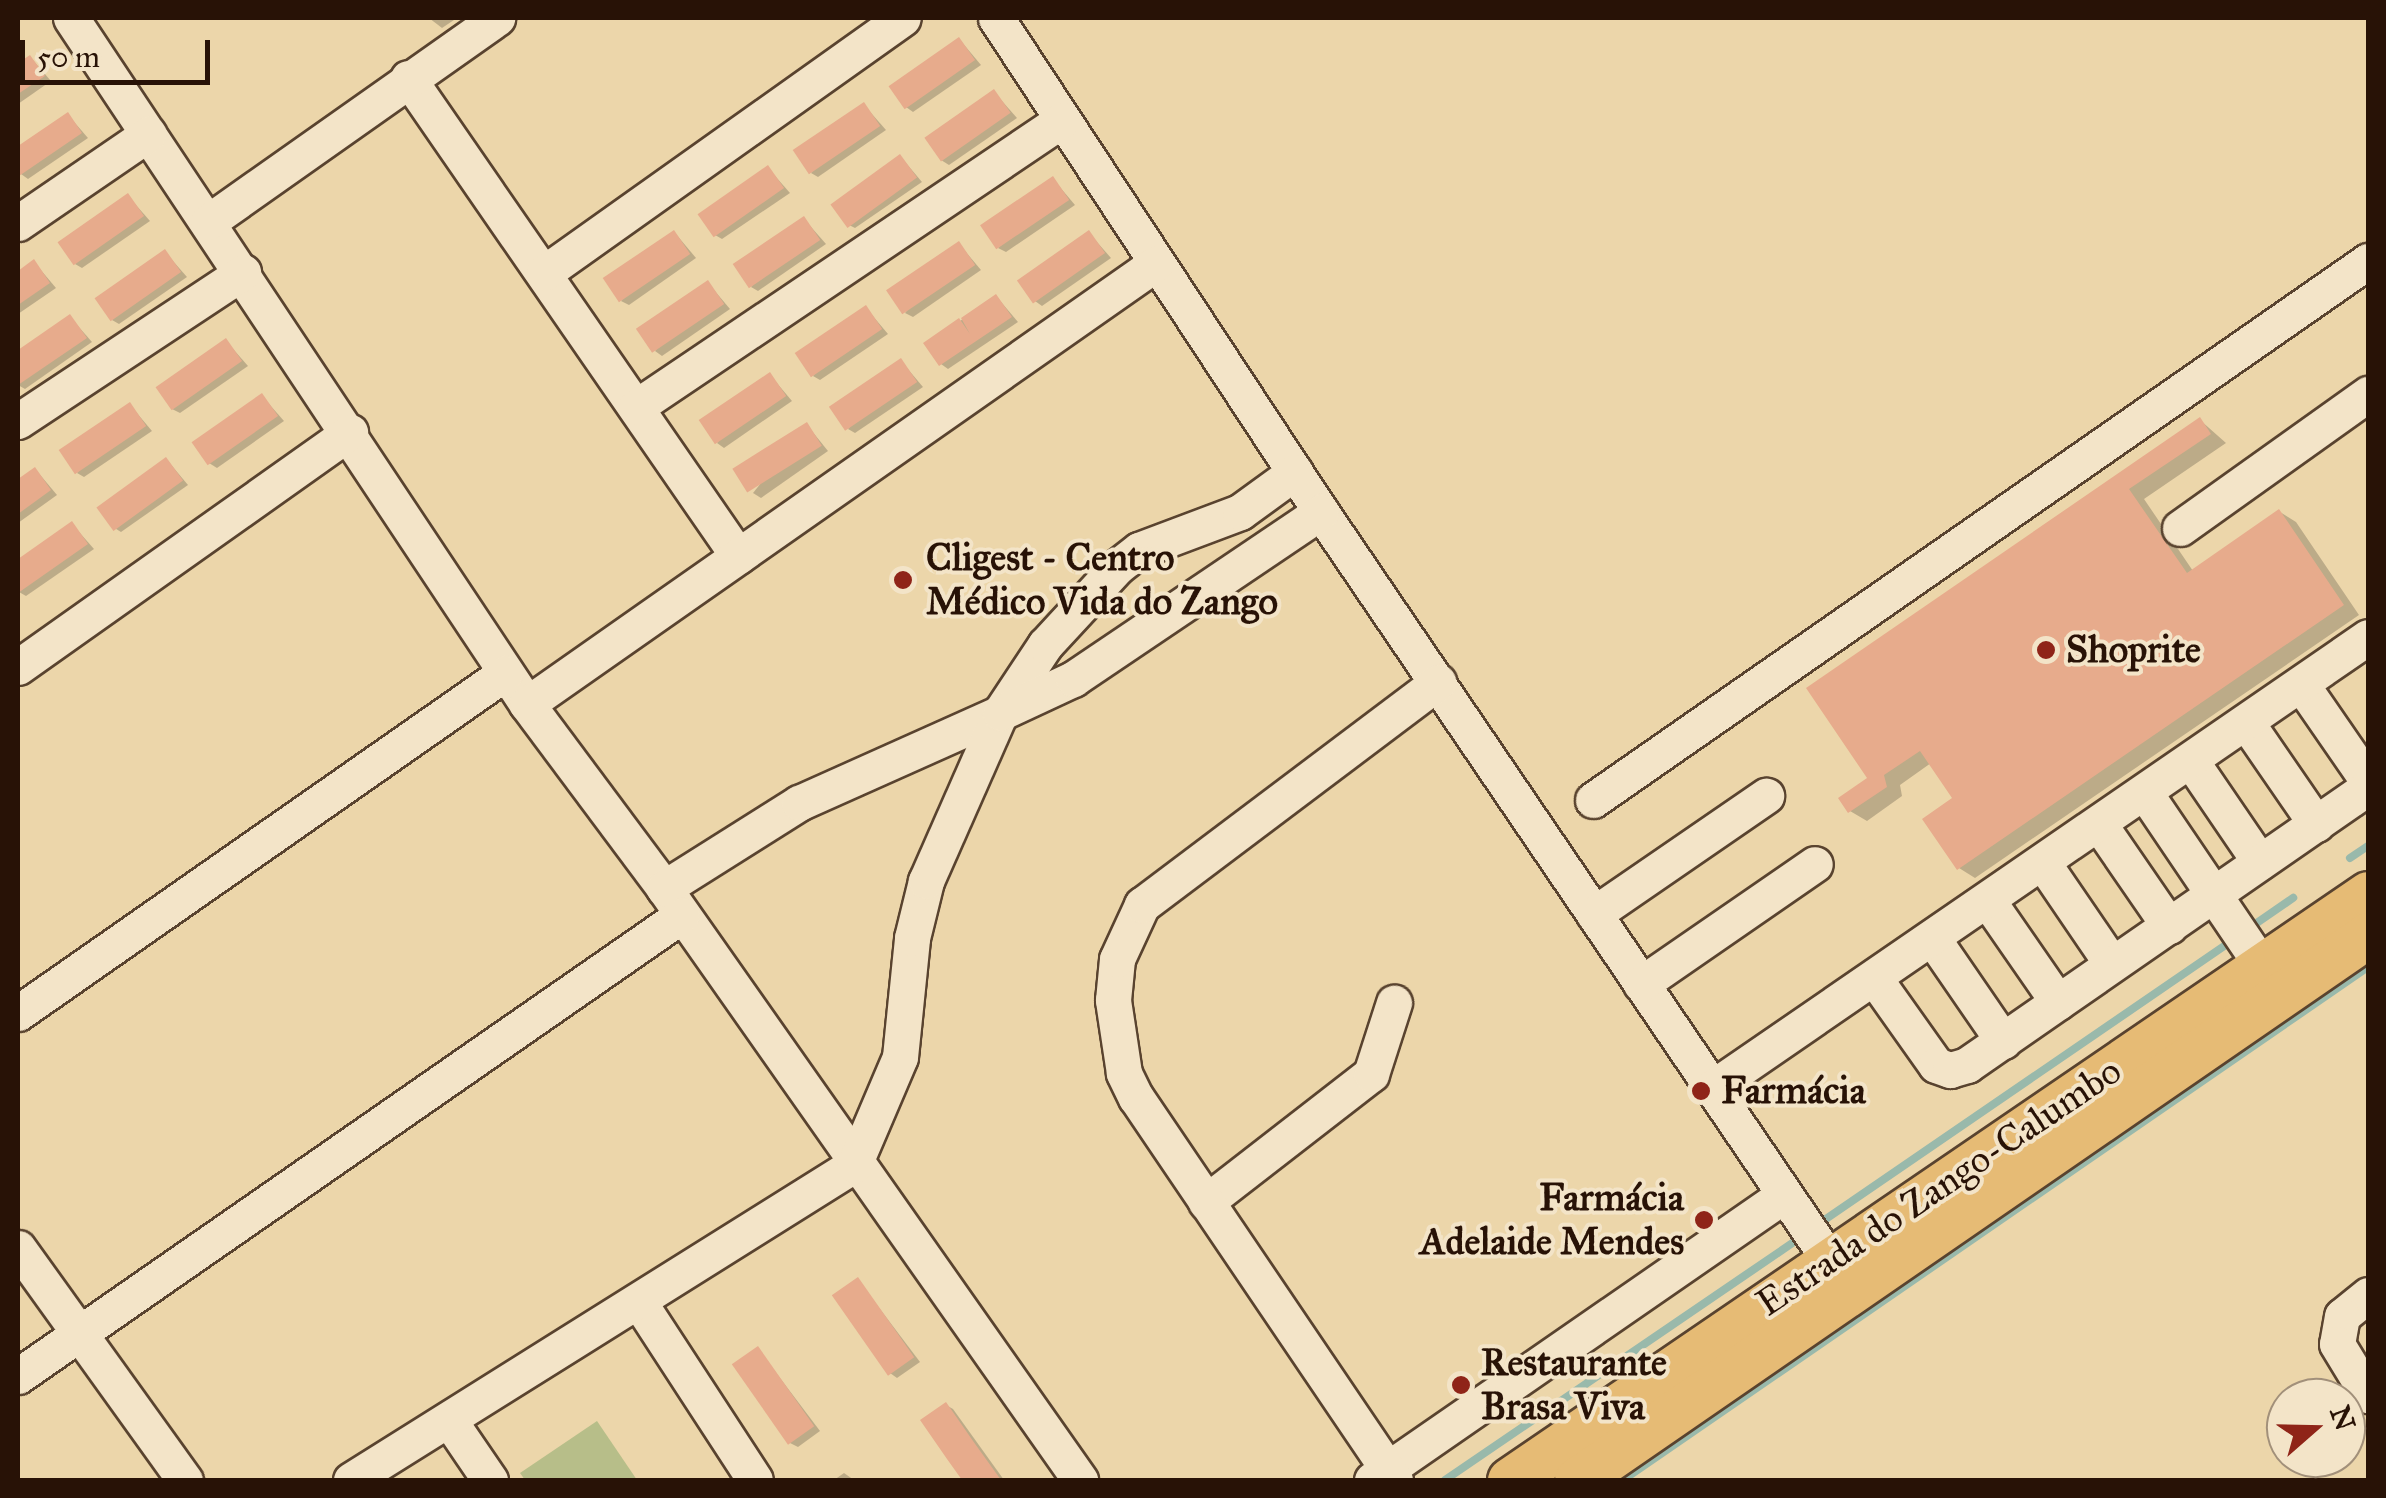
<!DOCTYPE html>
<meta charset="utf-8">
<style>
body{margin:0}
#map{position:relative;width:2386px;height:1498px;overflow:hidden;background:#ecd6aa;font-family:"IM FELL Great Primer",serif}
div>[style]{position:absolute}
.green>*{inset:0;background:#b7be89}
.shadow>*{inset:0;background:#0003}
.stream>*{height:8px;margin:-4px;padding:0 4px;transform-origin:4px;border-radius:4px;background:#99b9ab}
.building>*{inset:0;background:#e7ab8c;transform-origin:0 0}
.roads{filter:drop-shadow(2px 0 #59432f) drop-shadow(-2px 0 #59432f) drop-shadow(0 2px #59432f) drop-shadow(0 -2px #59432f)}
.minor>*{height:35px;margin:-17.5px;padding:0 17.5px;transform-origin:17.5px;border-radius:17.5px;background:#f3e4c8}
.major>*{height:45px;margin:-22.5px;padding:0 22.5px;transform-origin:22.5px;border-radius:22.5px;background:#e6bb75}
.dots>*{width:28px;height:28px;translate:-50% -50%;box-sizing:border-box;border:5px solid #f3e4c8;border-radius:50%}
span{translate:-50% -50%;white-space:nowrap;text-align:center;line-height:1.15;-webkit-text-stroke:8px #f3e4c8;paint-order:stroke}
.poi-label{font-size:38px;color:#281206;font-weight:700}
.left{translate:0 -50%;text-align:left}
.right{translate:-100% -50%;text-align:right}
.street-label{font-size:38px;color:#281206}
.frame{position:absolute;inset:0;border:20px solid #281206;pointer-events:none}
.north{position:absolute;left:2266px;top:1378px;width:100px;height:100px;box-sizing:border-box;background:#f3e4c8;border:2px solid #a2907a;border-radius:50%;rotate:70deg;font-size:28px;font-weight:700;line-height:40px;text-align:center;color:#281206}
.north::after{content:'';display:block;margin:auto;width:35px;height:45px;background:#8f2418;clip-path:polygon(50% 0,100% 100%,50% 72%,0 100%)}
.scale{position:absolute;left:20px;top:40px;width:190px;height:45px;box-sizing:border-box;border:5px solid #281206;border-top:0;padding-left:12px;font-size:30px;line-height:35px;white-space:nowrap;color:#281206;-webkit-text-stroke:8px #f3e4c8;paint-order:stroke}
</style>
<div id="map">
<div class="green">
<i style="clip-path:polygon(597px 1421px,637px 1480px,525px 1480px,520px 1473px)"></i>
</div>
<div class="shadow">
<i style="clip-path:polygon(429px 18px,457px 18px,442px 28px)"></i>
<i style="clip-path:polygon(960px 40px,981px 65px,913px 112px,906px 107px)"></i>
<i style="clip-path:polygon(31px 58px,51px 81px,18px 104px,18px 66px)"></i>
<i style="clip-path:polygon(994px 92px,1017px 118px,949px 165px,941px 160px)"></i>
<i style="clip-path:polygon(864px 105px,886px 130px,818px 177px,811px 173px)"></i>
<i style="clip-path:polygon(68px 115px,88px 138px,28px 179px,21px 174px,18px 149px)"></i>
<i style="clip-path:polygon(900px 156px,922px 182px,855px 228px,847px 224px)"></i>
<i style="clip-path:polygon(768px 168px,790px 193px,722px 239px,715px 235px)"></i>
<i style="clip-path:polygon(1053px 179px,1075px 205px,1006px 252px,998px 248px)"></i>
<i style="clip-path:polygon(128px 196px,150px 221px,82px 268px,75px 264px)"></i>
<i style="clip-path:polygon(804px 219px,826px 244px,758px 291px,751px 287px)"></i>
<i style="clip-path:polygon(675px 233px,696px 258px,629px 305px,621px 301px)"></i>
<i style="clip-path:polygon(1089px 233px,1111px 258px,1042px 306px,1035px 301px)"></i>
<i style="clip-path:polygon(959px 244px,981px 270px,913px 317px,905px 313px)"></i>
<i style="clip-path:polygon(165px 252px,187px 277px,119px 324px,112px 320px)"></i>
<i style="clip-path:polygon(34px 262px,56px 288px,18px 314px,18px 274px)"></i>
<i style="clip-path:polygon(708px 283px,730px 309px,662px 356px,655px 351px)"></i>
<i style="clip-path:polygon(996px 296px,1018px 322px,948px 369px,941px 364px,927px 344px)"></i>
<i style="clip-path:polygon(866px 308px,888px 334px,820px 380px,813px 376px)"></i>
<i style="clip-path:polygon(70px 317px,92px 342px,25px 389px,18px 385px,18px 353px)"></i>
<i style="clip-path:polygon(226px 341px,248px 366px,180px 413px,172px 409px)"></i>
<i style="clip-path:polygon(901px 361px,923px 387px,855px 433px,848px 429px)"></i>
<i style="clip-path:polygon(770px 375px,792px 401px,724px 448px,717px 443px)"></i>
<i style="clip-path:polygon(262px 396px,284px 421px,217px 468px,209px 463px)"></i>
<i style="clip-path:polygon(130px 405px,152px 431px,84px 477px,77px 473px)"></i>
<i style="clip-path:polygon(2200px 420px,2226px 443px,2144px 499px,2193px 571px,2280px 512px,2296px 522px,2359px 615px,1975px 878px,1959px 868px,1956px 799px,1931px 763px,1900px 785px,1902px 796px,1867px 821px,1850px 811px,1871px 779px,1809px 689px)"></i>
<i style="clip-path:polygon(807px 425px,828px 451px,761px 498px,753px 493px)"></i>
<i style="clip-path:polygon(167px 460px,188px 485px,121px 532px,113px 527px)"></i>
<i style="clip-path:polygon(36px 470px,57px 495px,18px 523px,18px 482px)"></i>
<i style="clip-path:polygon(72px 524px,94px 549px,26px 596px,19px 592px,18px 561px)"></i>
<i style="clip-path:polygon(858px 1280px,920px 1362px,897px 1378px,890px 1373px)"></i>
<i style="clip-path:polygon(758px 1349px,820px 1431px,798px 1447px,790px 1443px)"></i>
<i style="clip-path:polygon(946px 1405px,953px 1409px,1004px 1480px,966px 1480px,923px 1420px)"></i>
<i style="clip-path:polygon(844px 1473px,854px 1480px,834px 1480px)"></i>
</div>
<div class="stream">
<i style="left:2350px;top:858px;width:22px;rotate:-34deg"></i>
<i style="left:2248px;top:929px;width:55px;rotate:-34.6deg"></i>
<i style="left:1820px;top:1223px;width:501px;rotate:-34.42deg"></i>
<i style="left:1445px;top:1480px;width:424px;rotate:-34.3deg"></i>
<i style="left:1623px;top:1480px;width:905px;rotate:-34.55deg"></i>
</div>
<div class="building">
<i style="left:959px;top:37px;width:28px;height:86px;rotate:55deg"></i>
<i style="clip-path:polygon(30px 55px,45px 76px,18px 94px,18px 63px)"></i>
<i style="left:994px;top:89px;width:29px;height:85px;rotate:55deg"></i>
<i style="left:864px;top:102px;width:29px;height:86px;rotate:56deg"></i>
<i style="clip-path:polygon(68px 112px,82px 133px,19px 176px,18px 146px)"></i>
<i style="left:900px;top:154px;width:29px;height:86px;rotate:54deg"></i>
<i style="left:768px;top:165px;width:28px;height:86px;rotate:55deg"></i>
<i style="left:1053px;top:176px;width:29px;height:88px;rotate:56deg"></i>
<i style="left:128px;top:193px;width:28px;height:86px;rotate:55deg"></i>
<i style="left:804px;top:216px;width:29px;height:86px;rotate:56deg"></i>
<i style="left:674px;top:230px;width:29px;height:86px;rotate:56deg"></i>
<i style="left:1089px;top:230px;width:28px;height:88px;rotate:55deg"></i>
<i style="left:959px;top:241px;width:29px;height:88px;rotate:56deg"></i>
<i style="left:165px;top:249px;width:28px;height:86px;rotate:55deg"></i>
<i style="clip-path:polygon(34px 259px,50px 283px,18px 305px,18px 271px)"></i>
<i style="left:708px;top:280px;width:29px;height:87px;rotate:56deg"></i>
<i style="clip-path:polygon(996px 294px,1012px 317px,939px 366px,923px 343px,959px 318px,970px 334px,961px 318px)"></i>
<i style="left:866px;top:305px;width:29px;height:86px;rotate:56deg"></i>
<i style="clip-path:polygon(70px 314px,87px 338px,18px 385px,18px 350px)"></i>
<i style="left:226px;top:338px;width:28px;height:86px;rotate:55deg"></i>
<i style="left:901px;top:358px;width:29px;height:87px;rotate:56deg"></i>
<i style="left:770px;top:372px;width:29px;height:86px;rotate:56deg"></i>
<i style="left:262px;top:393px;width:28px;height:86px;rotate:55deg"></i>
<i style="left:130px;top:402px;width:29px;height:86px;rotate:56deg"></i>
<i style="clip-path:polygon(2200px 417px,2211px 434px,2129px 489px,2187px 573px,2279px 509px,2344px 605px,1957px 870px,1922px 819px,1952px 798px,1920px 751px,1884px 775px,1887px 787px,1848px 813px,1838px 798px,1867px 778px,1806px 688px)"></i>
<i style="left:807px;top:422px;width:28px;height:88px;rotate:58deg"></i>
<i style="left:166px;top:457px;width:29px;height:86px;rotate:54deg"></i>
<i style="clip-path:polygon(35px 467px,51px 490px,18px 514px,18px 479px)"></i>
<i style="clip-path:polygon(72px 521px,88px 544px,18px 593px,18px 559px)"></i>
<i style="left:858px;top:1277px;width:98px;height:32px;rotate:55deg"></i>
<i style="left:758px;top:1346px;width:98px;height:32px;rotate:55deg"></i>
<i style="clip-path:polygon(946px 1402px,973px 1441px,1001px 1480px,962px 1480px,947px 1459px,920px 1420px)"></i>
</div>
<div class="roads">
<div class="minor">
<i style="left:71px;top:18px;width:824px;rotate:56.39deg"></i>
<i style="left:527px;top:704px;width:229px;rotate:53.3deg"></i>
<i style="left:664px;top:888px;width:724px;rotate:54.9deg"></i>
<i style="left:996px;top:18px;width:591px;rotate:56.66deg"></i>
<i style="left:1321px;top:512px;width:906px;rotate:55.8deg"></i>
<i style="left:408px;top:78px;width:581px;rotate:55.38deg"></i>
<i style="left:208px;top:222px;width:354px;rotate:-35.2deg"></i>
<i style="left:18px;top:223px;width:158px;rotate:-34.4deg"></i>
<i style="left:544px;top:273px;width:440px;rotate:-35.4deg"></i>
<i style="left:636px;top:407px;width:514px;rotate:-33.97deg"></i>
<i style="left:18px;top:421px;width:270px;rotate:-33.5deg"></i>
<i style="left:2180px;top:528px;width:231px;rotate:-35.5deg"></i>
<i style="left:18px;top:667px;width:407px;rotate:-35.3deg"></i>
<i style="left:2301px;top:684px;width:118px;rotate:55.4deg"></i>
<i style="left:527px;top:704px;width:767px;rotate:-35.02deg"></i>
<i style="left:2246px;top:722px;width:124px;rotate:55.5deg"></i>
<i style="left:2191px;top:761px;width:122px;rotate:55.7deg"></i>
<i style="left:2145px;top:793px;width:209px;rotate:55.9deg"></i>
<i style="left:1593px;top:800px;width:944px;rotate:-34.82deg"></i>
<i style="left:2099px;top:824px;width:124px;rotate:55.5deg"></i>
<i style="left:2043px;top:863px;width:122px;rotate:55.7deg"></i>
<i style="left:664px;top:888px;width:160px;rotate:-32.2deg"></i>
<i style="left:799px;top:803px;width:220px;rotate:-24.1deg"></i>
<i style="left:1000px;top:713px;width:82px;rotate:-56.5deg"></i>
<i style="left:1045px;top:645px;width:106px;rotate:-47.3deg"></i>
<i style="left:1117px;top:567px;width:28px;rotate:-38deg"></i>
<i style="left:1139px;top:550px;width:108px;rotate:-20.6deg"></i>
<i style="left:1240px;top:512px;width:68px;rotate:-36deg"></i>
<i style="left:1988px;top:901px;width:123px;rotate:55.3deg"></i>
<i style="left:1594px;top:914px;width:209px;rotate:-34.5deg"></i>
<i style="left:1933px;top:939px;width:124px;rotate:55.5deg"></i>
<i style="left:1875px;top:979px;width:105px;rotate:54.7deg"></i>
<i style="left:1936px;top:1065px;width:15px;rotate:20deg"></i>
<i style="left:1950px;top:1070px;width:18px;rotate:-16deg"></i>
<i style="left:1967px;top:1065px;width:488px;rotate:-34.7deg"></i>
<i style="left:1641px;top:984px;width:211px;rotate:-34.6deg"></i>
<i style="left:18px;top:1013px;width:594px;rotate:-34.92deg"></i>
<i style="left:1712px;top:1088px;width:796px;rotate:-34.51deg"></i>
<i style="left:1206px;top:1202px;width:209px;rotate:-37.8deg"></i>
<i style="left:1371px;top:1074px;width:75px;rotate:-72.1deg"></i>
<i style="left:18px;top:1248px;width:286px;rotate:54.3deg"></i>
<i style="left:2368px;top:1295px;width:33px;rotate:141deg"></i>
<i style="left:2342px;top:1316px;width:28px;rotate:100deg"></i>
<i style="left:2337px;top:1344px;width:60px;rotate:58.7deg"></i>
<i style="left:639px;top:1302px;width:212px;rotate:56.9deg"></i>
<i style="left:18px;top:1376px;width:808px;rotate:-34.77deg"></i>
<i style="left:449px;top:1420px;width:73px;rotate:55.7deg"></i>
<i style="left:351px;top:1480px;width:593px;rotate:-32.06deg"></i>
<i style="left:854px;top:1165px;width:117px;rotate:-66.9deg"></i>
<i style="left:900px;top:1057px;width:120px;rotate:-84.2deg"></i>
<i style="left:912px;top:938px;width:59px;rotate:-76.2deg"></i>
<i style="left:926px;top:881px;width:184px;rotate:-66.2deg"></i>
<i style="left:1000px;top:713px;width:81px;rotate:-25deg"></i>
<i style="left:1073px;top:679px;width:299px;rotate:-34deg"></i>
<i style="left:1372px;top:1480px;width:501px;rotate:-34.67deg"></i>
<i style="left:1395px;top:1480px;width:462px;rotate:-124.1deg"></i>
<i style="left:1136px;top:1098px;width:28px;rotate:-116deg"></i>
<i style="left:1124px;top:1073px;width:74px;rotate:-98.6deg"></i>
<i style="left:1113px;top:1000px;width:41px;rotate:-84.4deg"></i>
<i style="left:1117px;top:959px;width:60px;rotate:-65.2deg"></i>
<i style="left:1142px;top:905px;width:371px;rotate:-37deg"></i>
</div>
<div class="major">
<i style="left:1510px;top:1480px;width:1039px;rotate:-34.33deg"></i>
<i style="left:1577px;top:1480px;width:961px;rotate:-34.57deg"></i>
</div>
</div>
<div class="dots">
<i style="left:903px;top:580px;background:#8f2418"></i>
<i style="left:2046px;top:650px;background:#8f2418"></i>
<i style="left:1701px;top:1091px;background:#8f2418"></i>
<i style="left:1704px;top:1220px;background:#8f2418"></i>
<i style="left:1461px;top:1385px;background:#8f2418"></i>
</div>
<div class="poi-label">
<span class="left" style="left:926px;top:580px">Cligest - Centro<br>Médico Vida do Zango</span>
<span class="left" style="left:2066px;top:650px">Shoprite</span>
<span class="left" style="left:1721px;top:1091px">Farmácia</span>
<span class="right" style="left:1684px;top:1220px">Farmácia<br>Adelaide Mendes</span>
<span class="left" style="left:1481px;top:1385px">Restaurante<br>Brasa Viva</span>
</div>
<div class="street-label">
<span style="left:1939px;top:1187px;rotate:-34deg">Estrada do Zango-Calumbo</span>
</div>
<div class="frame"></div>
<div class="north">N</div>
<div class="scale">50 m</div>
</div>
